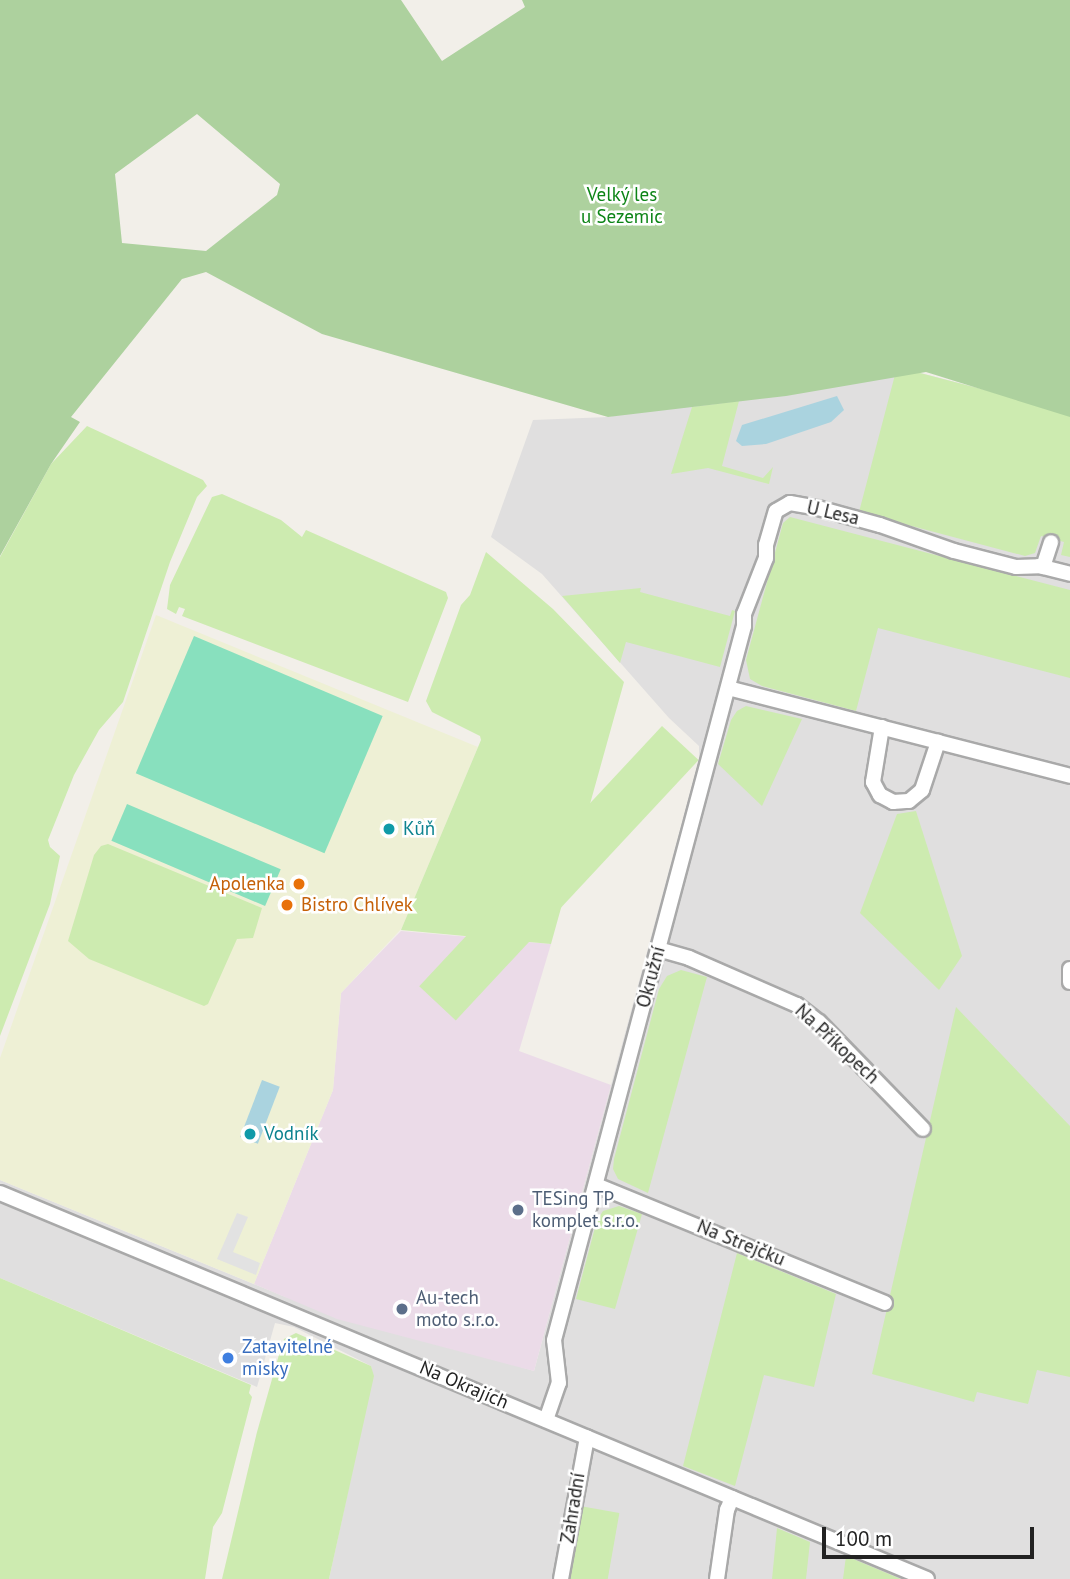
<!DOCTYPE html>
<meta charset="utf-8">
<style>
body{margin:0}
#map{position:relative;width:1070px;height:1579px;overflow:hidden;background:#f2efe9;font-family:"PT Sans",sans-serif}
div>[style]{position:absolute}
.residential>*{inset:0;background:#e0dfdf}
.industrial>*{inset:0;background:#ebdbe8}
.farmland>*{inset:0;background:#eef0d5}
.grass>*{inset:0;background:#cdebb0;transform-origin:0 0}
.forest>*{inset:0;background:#add19e}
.pitch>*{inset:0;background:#88e0be;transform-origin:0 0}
.parking>*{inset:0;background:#e2e2e2}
.water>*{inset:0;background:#aad3df;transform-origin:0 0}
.roads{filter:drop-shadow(2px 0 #a9a9a9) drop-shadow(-2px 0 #a9a9a9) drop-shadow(0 2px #a9a9a9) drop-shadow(0 -2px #a9a9a9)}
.minor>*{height:14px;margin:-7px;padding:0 7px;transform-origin:7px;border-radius:7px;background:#fff}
.dots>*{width:19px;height:19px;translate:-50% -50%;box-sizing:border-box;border:4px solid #fff;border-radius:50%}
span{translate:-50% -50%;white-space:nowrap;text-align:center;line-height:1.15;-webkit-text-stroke:5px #fff;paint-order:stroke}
.park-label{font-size:19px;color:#0c8416}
.street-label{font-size:19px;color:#222}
.culture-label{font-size:19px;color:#0d838f}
.left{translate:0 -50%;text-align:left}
.food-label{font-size:19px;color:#c56008}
.right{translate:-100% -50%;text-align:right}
.service-label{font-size:19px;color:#4e5e75}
.shop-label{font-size:19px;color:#366cbe}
.scale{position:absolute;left:822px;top:1527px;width:212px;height:32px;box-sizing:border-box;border:4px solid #222;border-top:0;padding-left:9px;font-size:21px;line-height:24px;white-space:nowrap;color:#222;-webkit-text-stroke:5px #fff;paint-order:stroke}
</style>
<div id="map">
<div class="residential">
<i style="clip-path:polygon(886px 364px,1070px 412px,1070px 1579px,329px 1579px,373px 1376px,371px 1366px,294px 1327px,275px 1323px,257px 1387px,0 1278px,0 1180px,283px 1296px,534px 1371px,699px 759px,699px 746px,669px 718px,542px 574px,491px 537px,533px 420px,608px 417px)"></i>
</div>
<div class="industrial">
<i style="clip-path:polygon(401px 931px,551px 944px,519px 1051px,611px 1085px,534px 1371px,337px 1319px,254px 1284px,333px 1090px,341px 993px)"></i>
</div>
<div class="farmland">
<i style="clip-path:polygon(156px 615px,478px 747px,402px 928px,341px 993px,333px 1090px,254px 1284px,0 1180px,0 1058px)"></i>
</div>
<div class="grass">
<i style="clip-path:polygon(897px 367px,1070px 412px,1070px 557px,1061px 555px,1064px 542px,1041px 536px,1035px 553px,1025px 556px,859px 512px)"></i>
<i style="clip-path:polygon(739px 401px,722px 466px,763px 478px,773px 467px,769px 484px,708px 468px,671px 474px,692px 407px)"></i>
<i style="clip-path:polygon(87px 426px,203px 480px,207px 486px,197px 497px,170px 562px,123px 702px,99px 730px,74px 775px,48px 840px,50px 847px,60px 856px,50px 904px,0 1036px,0 557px,51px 464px)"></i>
<i style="clip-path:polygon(222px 494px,281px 520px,302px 537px,306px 530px,446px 592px,448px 598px,408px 702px,182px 616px,185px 609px,179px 607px,176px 614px,167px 609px,170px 585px,212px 497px)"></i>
<i style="clip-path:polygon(790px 517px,1070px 590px,1070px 678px,878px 628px,856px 711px,762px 686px,750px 679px,746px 660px,783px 523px)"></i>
<i style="clip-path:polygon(486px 552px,553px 609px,624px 682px,551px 944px,401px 930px,481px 740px,480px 736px,432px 712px,426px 701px,461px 605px,470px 595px)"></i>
<i style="clip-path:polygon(641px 588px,640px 592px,730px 616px,732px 610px,735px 611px,720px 667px,626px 642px,620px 663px,562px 596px)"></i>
<i style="clip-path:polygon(746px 706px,802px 719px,762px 806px,718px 764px,731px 720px,737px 711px)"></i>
<i style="left:662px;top:726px;width:50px;height:356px;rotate:43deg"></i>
<i style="clip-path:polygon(916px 811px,962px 956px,939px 990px,860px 913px,897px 814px)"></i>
<i style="clip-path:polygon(108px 844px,262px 908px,253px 938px,237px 939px,208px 1004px,204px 1006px,89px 959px,68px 941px,94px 855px,101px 846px)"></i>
<i style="clip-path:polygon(681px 970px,707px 977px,648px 1193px,618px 1179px,613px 1169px,614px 1159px,659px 989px,667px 976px)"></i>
<i style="clip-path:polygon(956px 1007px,1070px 1126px,1070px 1377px,1037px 1370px,1028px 1404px,977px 1392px,974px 1402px,872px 1374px)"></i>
<i style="clip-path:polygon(619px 1206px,642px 1214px,615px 1309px,576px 1299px,597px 1220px,603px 1211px)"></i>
<i style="clip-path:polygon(737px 1253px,836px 1294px,814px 1387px,764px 1375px,735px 1486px,683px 1466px)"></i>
<i style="clip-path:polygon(0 1278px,251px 1385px,249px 1393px,252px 1397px,222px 1513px,213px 1527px,205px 1579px,0 1579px)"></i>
<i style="clip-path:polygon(296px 1333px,371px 1366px,374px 1376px,329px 1579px,222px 1579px,257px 1432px,280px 1351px,284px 1339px)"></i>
<i style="left:580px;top:1506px;width:40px;height:74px;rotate:10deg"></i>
<i style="clip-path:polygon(777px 1528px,810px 1542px,806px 1579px,772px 1579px)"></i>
<i style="clip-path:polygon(846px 1556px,901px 1579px,843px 1579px)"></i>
</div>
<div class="forest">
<i style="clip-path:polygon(evenodd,0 0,401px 0,442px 61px,525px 7px,522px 0,1070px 0,1070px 417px,926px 372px,786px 396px,608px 417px,322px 334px,206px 272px,182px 279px,71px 417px,80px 422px,51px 464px,0 556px,0 0,197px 114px,280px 184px,277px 195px,206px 251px,122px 243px,115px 174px,197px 114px)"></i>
</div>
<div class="pitch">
<i style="left:194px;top:636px;width:205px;height:149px;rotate:23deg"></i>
<i style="left:127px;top:804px;width:167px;height:40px;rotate:23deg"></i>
</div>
<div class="parking">
<i style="clip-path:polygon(237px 1213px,248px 1217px,233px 1252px,260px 1263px,256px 1275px,217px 1259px)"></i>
</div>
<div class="water">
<i style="clip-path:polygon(837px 396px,844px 410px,831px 422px,766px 444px,742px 446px,736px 441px,742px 425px)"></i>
<i style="left:262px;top:1080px;width:19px;height:61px;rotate:21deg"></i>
</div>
<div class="roads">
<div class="minor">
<i style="left:1043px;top:567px;width:26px;rotate:-72deg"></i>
<i style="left:728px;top:688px;width:353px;rotate:14.4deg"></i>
<i style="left:882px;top:727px;width:56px;rotate:99.3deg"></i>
<i style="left:873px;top:782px;width:15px;rotate:62deg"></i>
<i style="left:880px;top:795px;width:15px;rotate:28deg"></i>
<i style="left:893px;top:802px;width:16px;rotate:-4deg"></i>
<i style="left:909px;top:801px;width:17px;rotate:-40deg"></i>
<i style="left:922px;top:790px;width:51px;rotate:-71.6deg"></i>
<i style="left:658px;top:949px;width:32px;rotate:16deg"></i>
<i style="left:689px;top:958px;width:118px;rotate:23.5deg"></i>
<i style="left:797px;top:1005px;width:28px;rotate:38deg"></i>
<i style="left:819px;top:1022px;width:149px;rotate:45.8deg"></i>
<i style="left:1070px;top:969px;width:13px;rotate:90deg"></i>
<i style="left:596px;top:1185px;width:312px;rotate:22.2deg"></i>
<i style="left:0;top:1193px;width:1004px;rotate:22.61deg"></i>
<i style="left:546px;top:1420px;width:39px;rotate:-71deg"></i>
<i style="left:559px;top:1383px;width:43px;rotate:-96.6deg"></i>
<i style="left:554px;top:1340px;width:739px;rotate:-75.1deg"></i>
<i style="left:744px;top:626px;width:12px;rotate:-90deg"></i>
<i style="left:744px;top:614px;width:60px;rotate:-68.6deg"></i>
<i style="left:766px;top:558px;width:13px;rotate:-90deg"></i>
<i style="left:766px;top:545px;width:35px;rotate:-74deg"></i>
<i style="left:776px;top:511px;width:16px;rotate:-30deg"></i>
<i style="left:790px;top:503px;width:28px;rotate:10deg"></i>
<i style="left:818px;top:508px;width:64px;rotate:15.3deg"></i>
<i style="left:880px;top:525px;width:78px;rotate:19.4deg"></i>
<i style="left:954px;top:551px;width:64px;rotate:14.5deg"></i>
<i style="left:1016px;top:567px;width:23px;rotate:-2deg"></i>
<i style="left:1039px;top:566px;width:32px;rotate:14deg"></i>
<i style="left:561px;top:1579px;width:144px;rotate:-79.6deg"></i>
<i style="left:717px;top:1579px;width:70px;rotate:-81.8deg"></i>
<i style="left:727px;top:1510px;width:13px;rotate:-67deg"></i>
</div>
</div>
<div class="dots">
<i style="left:389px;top:829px;background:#0f9aa8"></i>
<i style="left:299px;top:884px;background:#e8710a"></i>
<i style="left:287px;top:905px;background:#e8710a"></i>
<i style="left:250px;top:1134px;background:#0f9aa8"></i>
<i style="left:518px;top:1210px;background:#5c6f8a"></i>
<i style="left:402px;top:1309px;background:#5c6f8a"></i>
<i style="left:228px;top:1358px;background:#3f7fe0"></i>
</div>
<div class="park-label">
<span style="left:622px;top:206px">Velký les<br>u Sezemic</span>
</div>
<div class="street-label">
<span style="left:833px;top:513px;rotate:13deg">U Lesa</span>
<span style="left:651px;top:977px;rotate:-75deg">Okružní</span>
<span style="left:837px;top:1044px;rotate:43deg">Na Příkopech</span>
<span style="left:741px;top:1243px;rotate:22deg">Na Strejčku</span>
<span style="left:464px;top:1385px;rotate:23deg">Na Okrajích</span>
<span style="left:573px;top:1508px;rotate:-81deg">Zahradní</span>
</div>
<div class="culture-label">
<span class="left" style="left:403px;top:829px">Kůň</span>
<span class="left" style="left:264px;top:1134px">Vodník</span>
</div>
<div class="food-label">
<span class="right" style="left:285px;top:884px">Apolenka</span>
<span class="left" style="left:301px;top:905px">Bistro Chlívek</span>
</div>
<div class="service-label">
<span class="left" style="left:532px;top:1210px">TESing TP<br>komplet s.r.o.</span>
<span class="left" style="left:416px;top:1309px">Au-tech<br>moto s.r.o.</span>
</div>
<div class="shop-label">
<span class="left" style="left:242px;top:1358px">Zatavitelné<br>misky</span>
</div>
<div class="scale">100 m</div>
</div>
